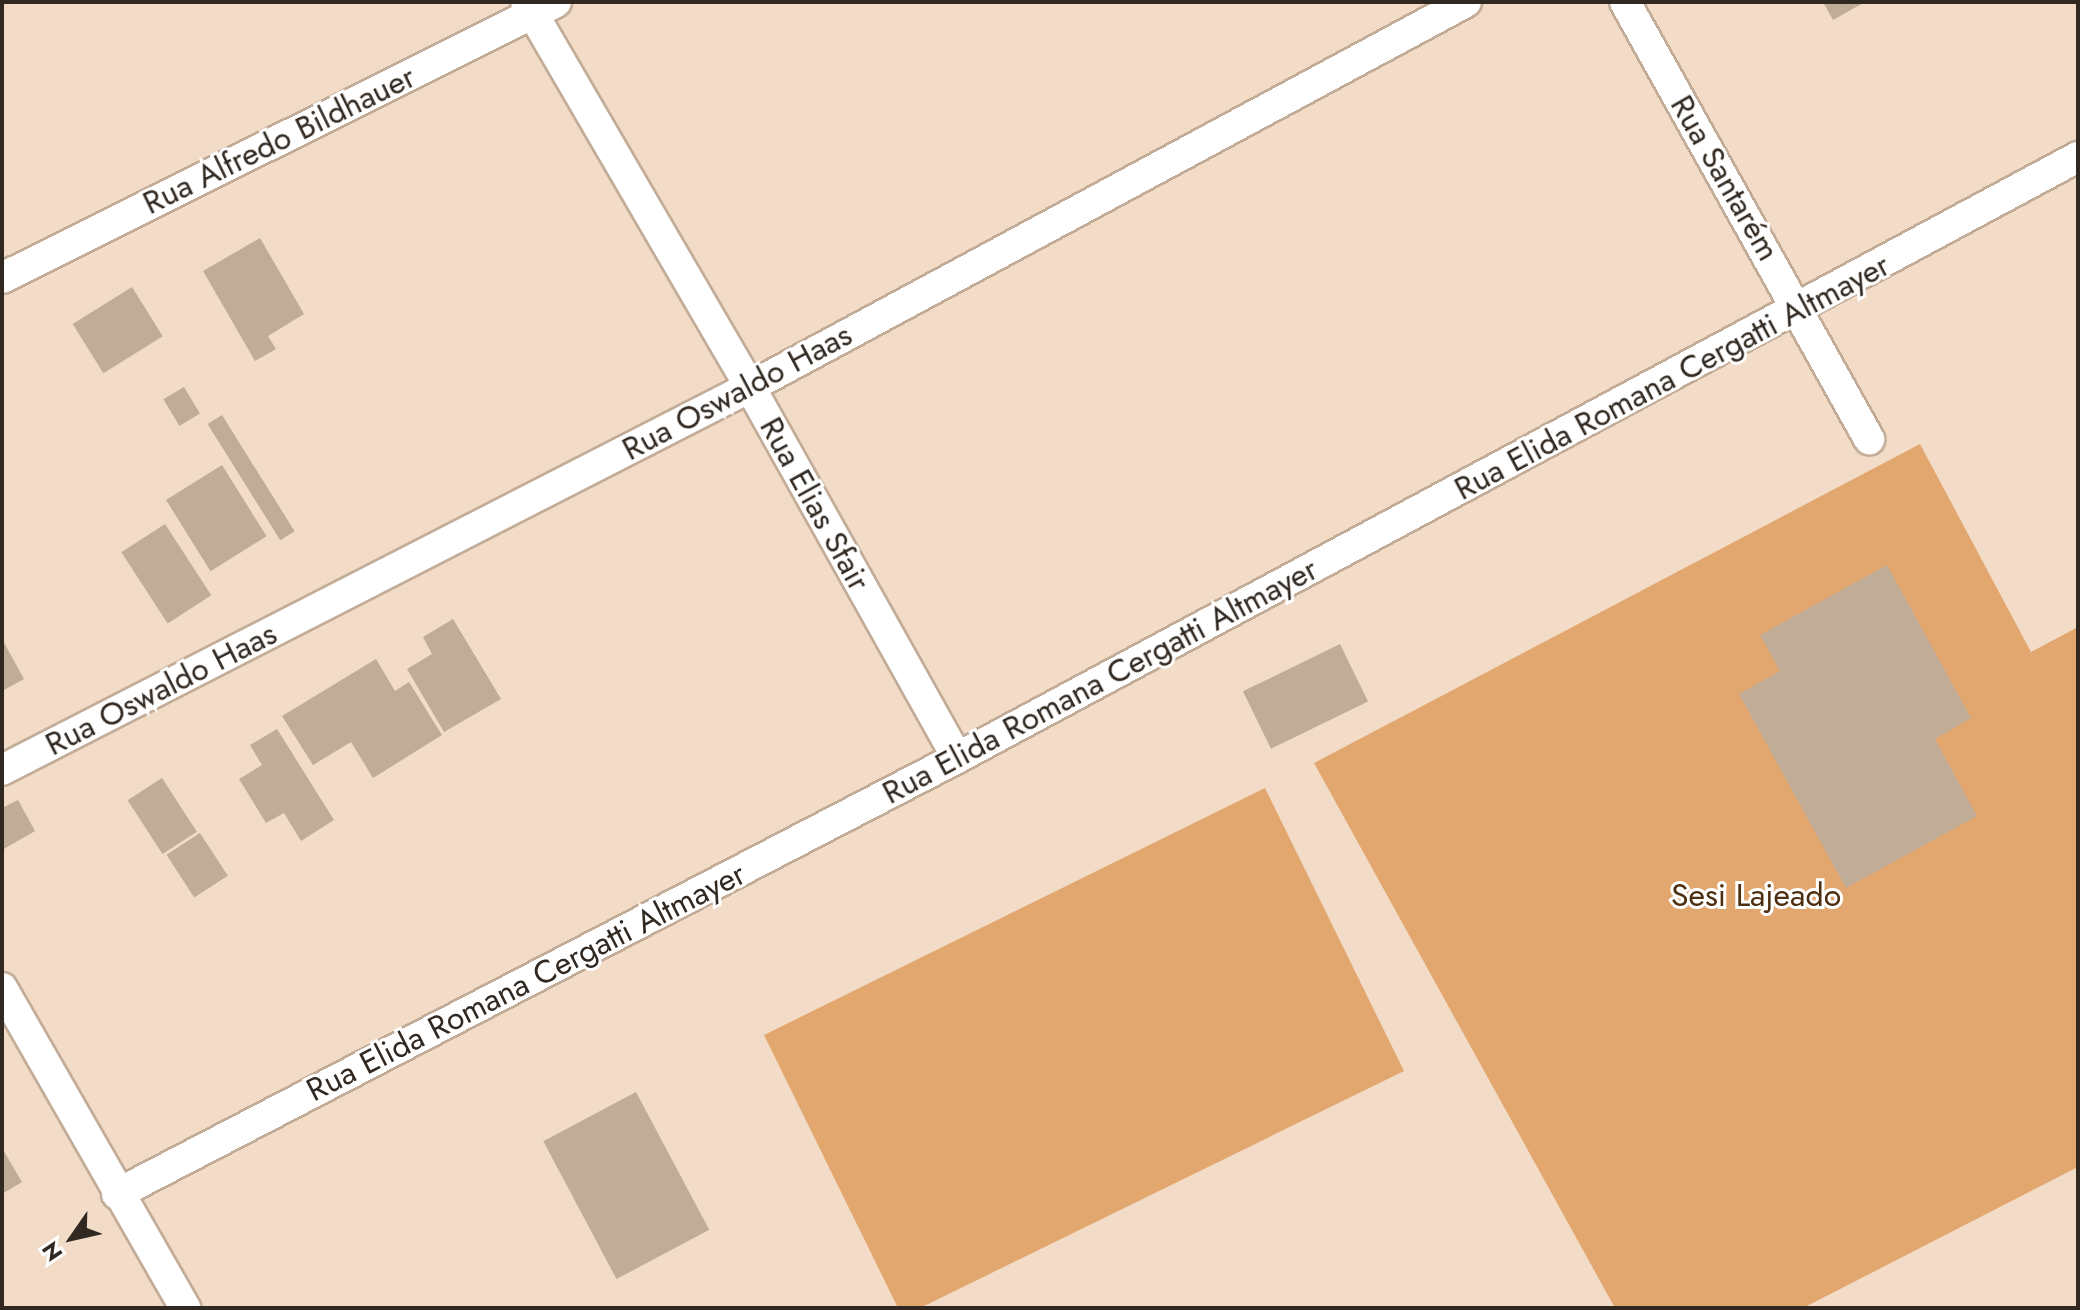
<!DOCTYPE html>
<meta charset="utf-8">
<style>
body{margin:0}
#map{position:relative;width:2080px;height:1310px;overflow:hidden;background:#f2dbc7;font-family:Jost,sans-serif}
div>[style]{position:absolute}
.green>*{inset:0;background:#e2a76e}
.building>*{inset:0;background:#c1ac98;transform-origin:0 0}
.roads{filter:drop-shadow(2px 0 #c2ac98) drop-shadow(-2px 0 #c2ac98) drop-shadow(0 2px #c2ac98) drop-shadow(0 -2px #c2ac98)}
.street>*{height:30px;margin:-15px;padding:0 15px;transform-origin:15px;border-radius:15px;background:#fff}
span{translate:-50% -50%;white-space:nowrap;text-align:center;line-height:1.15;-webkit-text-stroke:6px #fff;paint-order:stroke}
.street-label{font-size:32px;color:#312921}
.park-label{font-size:32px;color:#4d2f10}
.frame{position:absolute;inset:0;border:4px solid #312921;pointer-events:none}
.north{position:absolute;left:32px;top:1198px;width:80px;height:80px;-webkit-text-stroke:6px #fff;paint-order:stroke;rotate:236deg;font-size:22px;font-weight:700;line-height:32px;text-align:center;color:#312921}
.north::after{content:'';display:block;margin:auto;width:28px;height:36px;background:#312921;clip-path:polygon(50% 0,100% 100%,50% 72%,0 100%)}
</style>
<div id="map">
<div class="green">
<i style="clip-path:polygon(1920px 444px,2031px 652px,2078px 627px,2078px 1167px,1803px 1308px,1615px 1308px,1314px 763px)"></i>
<i style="clip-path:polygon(1265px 788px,1404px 1071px,920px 1308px,898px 1308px,764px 1035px)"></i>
</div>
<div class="building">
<i style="clip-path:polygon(1823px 2px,1865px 2px,1833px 20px)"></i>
<i style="clip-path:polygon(260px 238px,304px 314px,268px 336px,276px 349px,255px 361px,203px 271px)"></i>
<i style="left:132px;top:287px;width:58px;height:70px;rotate:58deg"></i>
<i style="left:184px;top:387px;width:31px;height:24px;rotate:59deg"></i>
<i style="left:222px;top:415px;width:137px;height:17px;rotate:58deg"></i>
<i style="left:222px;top:465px;width:84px;height:66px;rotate:58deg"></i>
<i style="left:165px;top:524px;width:85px;height:52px;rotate:57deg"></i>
<i style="clip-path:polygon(1887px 565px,1971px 718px,1935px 739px,1977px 816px,1846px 888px,1739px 694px,1780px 671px,1760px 635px)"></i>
<i style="clip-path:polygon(453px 619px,501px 699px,444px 732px,407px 669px,432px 654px,423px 637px)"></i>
<i style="clip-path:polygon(2px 639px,24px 679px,2px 691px)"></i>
<i style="left:1340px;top:644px;width:64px;height:108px;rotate:64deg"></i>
<i style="clip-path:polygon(376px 659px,395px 691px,409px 682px,442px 735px,373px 778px,351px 742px,313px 765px,282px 716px)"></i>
<i style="clip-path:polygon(277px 729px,334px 820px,301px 841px,284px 813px,266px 823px,239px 779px,262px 765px,250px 745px)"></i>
<i style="left:162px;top:778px;width:64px;height:41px;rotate:57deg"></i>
<i style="clip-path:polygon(18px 800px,35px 831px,2px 850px,2px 808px)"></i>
<i style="left:200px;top:833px;width:51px;height:40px;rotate:57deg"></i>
<i style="left:636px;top:1092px;width:156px;height:105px;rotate:62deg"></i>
<i style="clip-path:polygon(2px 1148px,22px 1182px,2px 1194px)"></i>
</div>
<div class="roads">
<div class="street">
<i style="left:526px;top:2px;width:445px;rotate:59.8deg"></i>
<i style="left:750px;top:387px;width:425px;rotate:60.8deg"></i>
<i style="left:1625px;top:2px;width:501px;rotate:60.82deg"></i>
<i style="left:2px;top:278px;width:619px;rotate:-26.48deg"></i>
<i style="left:2px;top:770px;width:840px;rotate:-27.11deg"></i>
<i style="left:750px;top:387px;width:813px;rotate:-28.27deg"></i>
<i style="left:2px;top:988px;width:369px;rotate:60.2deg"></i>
<i style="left:117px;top:1194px;width:946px;rotate:-27.43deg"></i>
<i style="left:957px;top:758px;width:1272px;rotate:-28.2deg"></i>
</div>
</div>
<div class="street-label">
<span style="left:279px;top:140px;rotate:-26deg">Rua Alfredo Bildhauer</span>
<span style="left:1725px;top:178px;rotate:60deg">Rua Santarém</span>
<span style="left:1672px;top:377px;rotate:-28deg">Rua Elida Romana Cergatti Altmayer</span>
<span style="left:737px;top:392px;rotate:-28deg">Rua Oswaldo Haas</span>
<span style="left:815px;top:504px;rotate:61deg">Rua Elias Sfair</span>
<span style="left:1100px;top:681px;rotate:-28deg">Rua Elida Romana Cergatti Altmayer</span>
<span style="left:161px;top:689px;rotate:-27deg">Rua Oswaldo Haas</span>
<span style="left:526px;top:982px;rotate:-27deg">Rua Elida Romana Cergatti Altmayer</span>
</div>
<div class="park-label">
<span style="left:1756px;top:895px">Sesi Lajeado</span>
</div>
<div class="frame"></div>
<div class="north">N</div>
</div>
